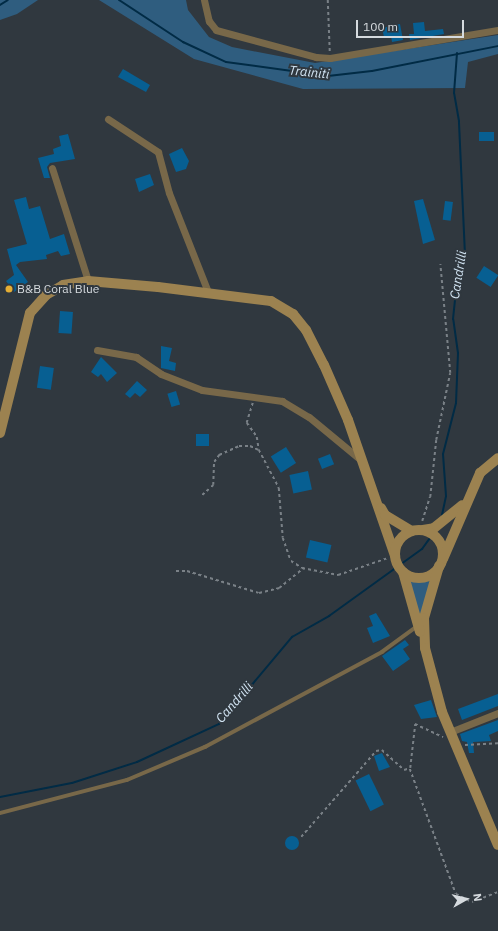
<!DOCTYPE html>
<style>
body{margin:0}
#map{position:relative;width:498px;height:931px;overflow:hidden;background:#30383f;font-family:"IBM Plex Sans",sans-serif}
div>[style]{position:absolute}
.green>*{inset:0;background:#2f5d7f}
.stream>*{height:2px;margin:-1px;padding:0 1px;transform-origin:1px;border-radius:1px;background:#012b45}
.building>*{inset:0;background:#075f92;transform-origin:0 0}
.round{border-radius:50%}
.path>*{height:1.5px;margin-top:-0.75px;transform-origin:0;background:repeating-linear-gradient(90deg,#7a8187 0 3px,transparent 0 6px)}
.lane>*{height:3.5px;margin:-1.75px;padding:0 1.75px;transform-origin:1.75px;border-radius:1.75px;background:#786849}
.street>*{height:7px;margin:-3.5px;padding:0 3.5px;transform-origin:3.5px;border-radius:3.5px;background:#786849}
.secondary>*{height:10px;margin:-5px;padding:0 5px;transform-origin:5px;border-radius:5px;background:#9c8250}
.secondary>.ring{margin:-5px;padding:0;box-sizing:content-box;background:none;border:10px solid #9c8250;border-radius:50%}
.dots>*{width:11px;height:11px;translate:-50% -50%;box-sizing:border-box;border:2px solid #30383f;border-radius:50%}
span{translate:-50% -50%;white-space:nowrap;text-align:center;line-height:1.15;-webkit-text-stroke:4px #30383f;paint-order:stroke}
.poi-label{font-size:12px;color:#d5dade}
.left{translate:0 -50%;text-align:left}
.water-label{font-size:13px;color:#d3e5f4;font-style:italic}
.north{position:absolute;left:446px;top:879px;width:40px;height:40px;-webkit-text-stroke:3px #30383f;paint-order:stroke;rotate:82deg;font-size:11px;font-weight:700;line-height:16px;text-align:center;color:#d5dade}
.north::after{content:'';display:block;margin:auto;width:14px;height:18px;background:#d5dade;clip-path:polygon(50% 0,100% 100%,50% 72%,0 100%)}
.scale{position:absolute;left:356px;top:20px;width:108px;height:18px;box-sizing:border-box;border:2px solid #d5dade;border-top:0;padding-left:5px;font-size:12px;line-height:14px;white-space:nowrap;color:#d5dade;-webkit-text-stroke:3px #30383f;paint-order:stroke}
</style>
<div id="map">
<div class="green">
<i style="clip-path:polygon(0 0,38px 0,17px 14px,0 20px)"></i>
<i style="clip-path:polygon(99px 0,186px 0,188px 10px,209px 37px,232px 47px,315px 63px,498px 35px,498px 54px,468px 62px,465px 88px,303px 89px,194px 59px)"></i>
<i style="clip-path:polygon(432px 577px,419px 622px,408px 579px,419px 581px)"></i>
</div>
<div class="stream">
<i style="left:119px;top:0;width:77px;rotate:33.3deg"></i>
<i style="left:183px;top:42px;width:47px;rotate:24.9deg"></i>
<i style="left:226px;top:62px;width:103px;rotate:7.8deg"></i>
<i style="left:328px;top:76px;width:44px;rotate:-6.5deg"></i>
<i style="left:372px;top:71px;width:128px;rotate:-11.2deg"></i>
<i style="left:0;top:5px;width:9px;rotate:-32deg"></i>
<i style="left:442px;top:515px;width:19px;rotate:-78deg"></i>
<i style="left:446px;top:496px;width:42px;rotate:-94.1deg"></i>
<i style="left:443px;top:454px;width:53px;rotate:-75.7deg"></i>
<i style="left:456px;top:403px;width:50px;rotate:-87.7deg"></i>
<i style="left:458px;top:353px;width:34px;rotate:-98deg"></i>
<i style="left:453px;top:319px;width:39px;rotate:-84deg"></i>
<i style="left:457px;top:280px;width:26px;rotate:-72deg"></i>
<i style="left:465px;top:255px;width:134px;rotate:-92.6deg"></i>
<i style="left:459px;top:121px;width:28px;rotate:-100deg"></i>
<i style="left:454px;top:93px;width:40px;rotate:-85.7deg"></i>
<i style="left:0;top:797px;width:73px;rotate:-11deg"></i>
<i style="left:72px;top:783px;width:68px;rotate:-17.9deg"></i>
<i style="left:137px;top:762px;width:90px;rotate:-24.9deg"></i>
<i style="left:219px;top:724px;width:114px;rotate:-50deg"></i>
<i style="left:292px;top:637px;width:43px;rotate:-29.6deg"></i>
<i style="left:329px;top:616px;width:115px;rotate:-35.8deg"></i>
<i style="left:422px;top:549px;width:14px;rotate:-54deg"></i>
</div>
<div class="building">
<i style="clip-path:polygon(424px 22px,425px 31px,443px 29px,444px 34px,410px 40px,409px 34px,414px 34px,413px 23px)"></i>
<i style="clip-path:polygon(400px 24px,403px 40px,392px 42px,391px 36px,384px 37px,382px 28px)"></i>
<i style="clip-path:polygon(123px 69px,150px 85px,146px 92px,118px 77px)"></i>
<i style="left:479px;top:132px;width:15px;height:9px"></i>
<i style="clip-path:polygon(68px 134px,75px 159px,50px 163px,47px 167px,50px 178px,44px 178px,38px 158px,54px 154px,53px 149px,61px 146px,59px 136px)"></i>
<i style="clip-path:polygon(182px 148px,189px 161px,186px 169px,176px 172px,169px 154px)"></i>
<i style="clip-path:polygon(150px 174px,154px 185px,139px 192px,135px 179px)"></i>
<i style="clip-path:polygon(26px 197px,29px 209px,40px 206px,50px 239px,64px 234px,70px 254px,61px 256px,58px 251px,46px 255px,47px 259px,20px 262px,16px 265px,28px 282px,14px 292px,6px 281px,14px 275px,7px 249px,27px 244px,14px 200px)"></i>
<i style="clip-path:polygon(423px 199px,435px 240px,423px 244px,414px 201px)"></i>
<i style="left:445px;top:201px;width:8px;height:19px;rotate:7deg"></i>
<i style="left:484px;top:266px;width:17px;height:14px;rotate:33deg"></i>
<i style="left:60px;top:311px;width:13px;height:22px;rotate:4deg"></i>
<i style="clip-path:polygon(161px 346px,172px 348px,169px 361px,176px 363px,175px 371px,161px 368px)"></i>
<i style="clip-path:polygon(101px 357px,117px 373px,107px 382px,101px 374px,98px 377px,91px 372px)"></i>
<i style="left:40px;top:366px;width:14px;height:22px;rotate:8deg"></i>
<i style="clip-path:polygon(137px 381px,147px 390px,140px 397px,135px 393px,130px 398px,125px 394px)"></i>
<i style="left:176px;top:391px;width:14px;height:9px;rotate:73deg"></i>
<i style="left:196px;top:434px;width:13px;height:12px"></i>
<i style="left:286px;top:447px;width:19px;height:18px;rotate:58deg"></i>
<i style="left:330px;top:454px;width:11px;height:13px;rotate:68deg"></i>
<i style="left:308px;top:471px;width:19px;height:19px;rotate:78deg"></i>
<i style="left:310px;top:540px;width:22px;height:18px;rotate:13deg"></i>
<i style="clip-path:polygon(376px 613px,390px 636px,373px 643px,367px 628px,373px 626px,369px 616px)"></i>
<i style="clip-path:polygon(405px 640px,409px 645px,403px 649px,410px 659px,393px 671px,382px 656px)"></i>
<i style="clip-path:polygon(498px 694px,498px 706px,462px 720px,458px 709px)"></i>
<i style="clip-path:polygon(431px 700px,437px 717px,421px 719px,414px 705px)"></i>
<i style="clip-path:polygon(498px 720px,498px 731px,489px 735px,491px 741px,473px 742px,474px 753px,469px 753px,467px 742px,462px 741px,460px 734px)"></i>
<i style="clip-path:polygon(382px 753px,390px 767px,379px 771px,374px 756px)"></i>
<i style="left:369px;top:774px;width:34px;height:15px;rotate:64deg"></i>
<i class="round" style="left:285px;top:836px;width:14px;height:14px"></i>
</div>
<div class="path">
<i style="left:328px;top:0;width:52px;rotate:87.8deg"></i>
<i style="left:253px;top:403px;width:21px;rotate:107deg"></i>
<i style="left:247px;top:423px;width:17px;rotate:54deg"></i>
<i style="left:257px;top:437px;width:13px;rotate:81deg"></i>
<i style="left:202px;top:495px;width:15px;rotate:-42deg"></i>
<i style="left:213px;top:485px;width:23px;rotate:-88deg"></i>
<i style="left:214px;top:462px;width:9px;rotate:-54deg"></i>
<i style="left:219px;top:455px;width:22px;rotate:-24deg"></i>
<i style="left:239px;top:446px;width:11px"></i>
<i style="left:250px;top:446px;width:10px;rotate:24deg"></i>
<i style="left:259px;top:450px;width:43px;rotate:62.2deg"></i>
<i style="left:279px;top:488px;width:50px;rotate:85.4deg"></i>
<i style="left:283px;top:538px;width:24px;rotate:71deg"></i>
<i style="left:291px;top:561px;width:13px;rotate:32deg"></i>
<i style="left:302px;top:568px;width:37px;rotate:11deg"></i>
<i style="left:338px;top:575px;width:53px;rotate:-18.8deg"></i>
<i style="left:422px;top:521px;width:25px;rotate:-72deg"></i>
<i style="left:430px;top:497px;width:57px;rotate:-84deg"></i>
<i style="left:436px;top:440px;width:68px;rotate:-78.2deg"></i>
<i style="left:450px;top:373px;width:109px;rotate:-95.2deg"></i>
<i style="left:176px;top:571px;width:11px"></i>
<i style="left:187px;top:571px;width:75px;rotate:17deg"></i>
<i style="left:259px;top:593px;width:21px;rotate:-14deg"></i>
<i style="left:279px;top:588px;width:32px;rotate:-39deg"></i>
<i style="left:465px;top:745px;width:33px;rotate:-3deg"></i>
<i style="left:410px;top:769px;width:133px;rotate:69.8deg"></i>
<i style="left:456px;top:894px;width:18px;rotate:27deg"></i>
<i style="left:472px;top:902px;width:28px;rotate:-21deg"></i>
<i style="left:301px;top:837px;width:114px;rotate:-48.9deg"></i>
<i style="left:376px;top:751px;width:6px;rotate:-9deg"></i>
<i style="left:382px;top:750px;width:30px;rotate:42deg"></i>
<i style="left:404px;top:770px;width:6px;rotate:-18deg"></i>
<i style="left:410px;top:768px;width:44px;rotate:-83.5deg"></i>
<i style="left:415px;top:724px;width:31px;rotate:25deg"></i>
</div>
<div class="lane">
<i style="left:0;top:813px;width:131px;rotate:-14.6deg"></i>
<i style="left:127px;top:780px;width:85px;rotate:-22.9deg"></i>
<i style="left:205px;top:747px;width:201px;rotate:-28.2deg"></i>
<i style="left:382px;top:652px;width:42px;rotate:-36.3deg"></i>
</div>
<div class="street">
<i style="left:204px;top:0;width:22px;rotate:77deg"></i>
<i style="left:209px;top:21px;width:11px;rotate:52deg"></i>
<i style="left:216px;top:30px;width:104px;rotate:15.1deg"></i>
<i style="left:316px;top:57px;width:14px;rotate:4deg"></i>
<i style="left:330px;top:58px;width:170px;rotate:-9.5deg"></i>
<i style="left:108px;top:119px;width:60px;rotate:33.4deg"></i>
<i style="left:158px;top:152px;width:42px;rotate:75deg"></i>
<i style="left:169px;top:193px;width:106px;rotate:68.5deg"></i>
<i style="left:52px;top:168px;width:119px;rotate:72.3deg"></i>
<i style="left:97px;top:350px;width:40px;rotate:10deg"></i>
<i style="left:136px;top:357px;width:30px;rotate:34deg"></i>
<i style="left:161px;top:374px;width:44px;rotate:21.3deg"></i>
<i style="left:202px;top:390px;width:81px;rotate:7.8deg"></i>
<i style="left:282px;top:401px;width:31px;rotate:31deg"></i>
<i style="left:309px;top:417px;width:67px;rotate:39.6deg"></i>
<i style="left:450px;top:732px;width:52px;rotate:-21.6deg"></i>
</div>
<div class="secondary">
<i style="left:0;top:433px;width:124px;rotate:-76deg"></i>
<i style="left:30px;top:313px;width:24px;rotate:-48deg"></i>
<i style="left:46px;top:295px;width:20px;rotate:-30deg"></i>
<i style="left:63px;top:285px;width:25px;rotate:-9deg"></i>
<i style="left:88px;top:281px;width:70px;rotate:4.9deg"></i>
<i style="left:158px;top:287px;width:114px;rotate:7.1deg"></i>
<i style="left:271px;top:301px;width:26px;rotate:31deg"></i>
<i style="left:293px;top:314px;width:21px;rotate:51deg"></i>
<i style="left:306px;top:330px;width:39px;rotate:63deg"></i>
<i style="left:324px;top:365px;width:60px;rotate:66.4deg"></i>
<i style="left:348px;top:420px;width:144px;rotate:70.9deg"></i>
<i style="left:381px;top:508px;width:8px;rotate:60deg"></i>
<i style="left:385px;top:515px;width:31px;rotate:31deg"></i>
<i style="left:423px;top:530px;width:11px;rotate:-10deg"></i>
<i style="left:434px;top:528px;width:36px;rotate:-39deg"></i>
<i class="ring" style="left:395px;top:530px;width:38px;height:38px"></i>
<i style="left:443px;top:559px;width:94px;rotate:-66.7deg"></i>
<i style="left:480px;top:473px;width:23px;rotate:-40deg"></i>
<i style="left:439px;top:566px;width:54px;rotate:106.1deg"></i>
<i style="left:424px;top:618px;width:30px;rotate:88deg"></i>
<i style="left:425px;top:648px;width:66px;rotate:75.1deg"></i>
<i style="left:442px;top:712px;width:144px;rotate:67.2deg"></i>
<i style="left:403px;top:572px;width:62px;rotate:74.2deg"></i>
</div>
<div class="dots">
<i style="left:9px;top:289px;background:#e4ae35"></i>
</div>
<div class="poi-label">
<span class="left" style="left:17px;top:289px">B&amp;B Coral Blue</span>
</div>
<div class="water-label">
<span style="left:309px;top:73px;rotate:6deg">Trainiti</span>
<span style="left:459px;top:275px;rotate:-81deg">Candrilli</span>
<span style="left:235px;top:703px;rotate:-49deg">Candrilli</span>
</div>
<div class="north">N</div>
<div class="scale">100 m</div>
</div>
